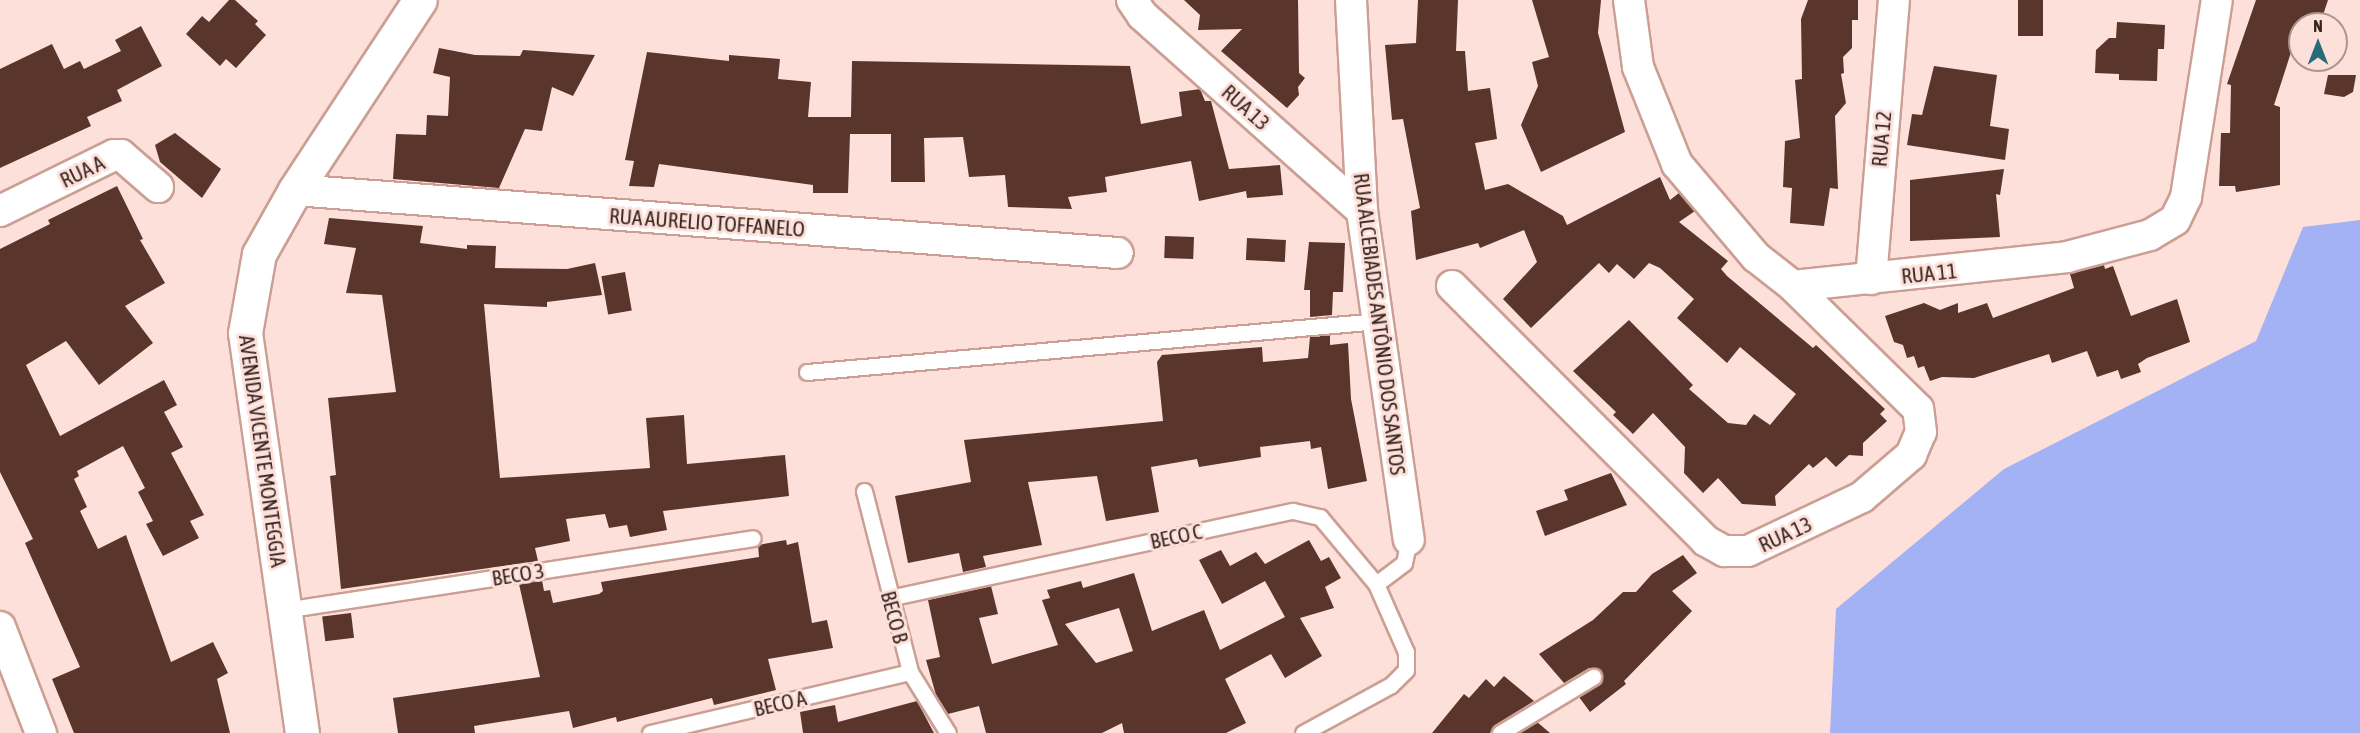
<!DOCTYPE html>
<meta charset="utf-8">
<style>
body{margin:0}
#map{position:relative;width:2360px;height:733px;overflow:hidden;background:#fde0d9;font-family:"Asap Condensed",sans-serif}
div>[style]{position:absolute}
.forest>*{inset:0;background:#a3b2f5}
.building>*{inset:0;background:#5a352c;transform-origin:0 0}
.roads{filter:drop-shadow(2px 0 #cb9f94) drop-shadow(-2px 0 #cb9f94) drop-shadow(0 2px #cb9f94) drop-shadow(0 -2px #cb9f94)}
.lane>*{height:15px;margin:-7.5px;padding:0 7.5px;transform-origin:7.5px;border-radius:7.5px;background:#fff}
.street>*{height:30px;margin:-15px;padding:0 15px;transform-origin:15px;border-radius:15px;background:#fff}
.secondary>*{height:33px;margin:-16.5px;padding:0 16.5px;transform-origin:16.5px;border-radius:16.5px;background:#fff}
span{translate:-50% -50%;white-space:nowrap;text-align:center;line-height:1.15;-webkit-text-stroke:6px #fde0d9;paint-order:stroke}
.street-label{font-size:21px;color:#362420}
.north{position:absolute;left:2288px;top:12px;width:60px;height:60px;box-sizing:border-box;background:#fde0d9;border:2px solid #ad958f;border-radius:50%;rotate:0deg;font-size:16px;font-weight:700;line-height:24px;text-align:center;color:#362420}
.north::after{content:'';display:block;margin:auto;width:21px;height:27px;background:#266c7b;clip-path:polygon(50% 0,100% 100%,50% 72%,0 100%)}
</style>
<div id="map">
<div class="forest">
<i style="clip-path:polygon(2360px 220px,2360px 733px,1830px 733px,1836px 609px,2004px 469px,2256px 341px,2303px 227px)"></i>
</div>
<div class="building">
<i style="clip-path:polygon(229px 0,235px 0,258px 21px,255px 24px,266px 35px,236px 68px,226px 59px,220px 66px,186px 34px,202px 16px,209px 22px)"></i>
<i style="clip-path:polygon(1184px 0,1298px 0,1299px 73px,1305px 78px,1298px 87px,1299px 95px,1287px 108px,1221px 51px,1242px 29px,1198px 30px,1200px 15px)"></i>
<i style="clip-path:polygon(1418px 0,1458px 0,1456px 51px,1465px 51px,1468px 91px,1490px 88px,1497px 139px,1475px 143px,1485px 190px,1508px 184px,1563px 216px,1567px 225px,1660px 177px,1670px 200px,1679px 193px,1695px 211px,1679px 222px,1728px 261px,1721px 269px,1727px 276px,1813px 348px,1816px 345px,1885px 409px,1880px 414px,1887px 421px,1863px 443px,1863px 456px,1849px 455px,1836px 467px,1826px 457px,1813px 468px,1809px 464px,1775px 496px,1776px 506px,1742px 504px,1718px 478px,1703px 493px,1684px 473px,1685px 447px,1653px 413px,1633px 434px,1613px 415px,1616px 412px,1573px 371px,1629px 320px,1693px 385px,1689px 389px,1728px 423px,1746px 425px,1754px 414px,1770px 425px,1796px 394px,1740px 347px,1727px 363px,1677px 318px,1694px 299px,1660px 268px,1649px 263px,1634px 279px,1617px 264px,1609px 273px,1599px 263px,1531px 328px,1503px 299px,1537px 262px,1524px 230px,1480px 248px,1478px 243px,1416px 260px,1411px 211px,1420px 208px,1403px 119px,1392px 120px,1385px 45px,1416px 43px)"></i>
<i style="clip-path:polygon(1532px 0,1601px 0,1598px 33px,1625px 132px,1541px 172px,1521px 125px,1538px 86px,1532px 62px,1549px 57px)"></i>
<i style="clip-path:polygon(1808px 0,1858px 0,1858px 20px,1852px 20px,1852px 48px,1843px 57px,1844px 73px,1841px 74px,1846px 103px,1835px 116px,1838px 189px,1830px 188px,1824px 226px,1790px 223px,1792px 188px,1783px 187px,1785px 141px,1800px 138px,1795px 80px,1802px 79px,1801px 19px)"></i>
<i style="left:2018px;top:0;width:25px;height:36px"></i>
<i style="clip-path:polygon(2256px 0,2328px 0,2320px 24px,2300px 24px,2300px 42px,2295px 40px,2274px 105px,2280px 107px,2280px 185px,2236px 192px,2235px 186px,2219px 186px,2221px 133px,2230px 133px,2231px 85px,2227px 84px)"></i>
<i style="clip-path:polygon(2117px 22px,2165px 25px,2164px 49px,2158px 49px,2157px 81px,2119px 80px,2119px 74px,2095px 73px,2096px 50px,2109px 38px,2116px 38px)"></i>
<i style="clip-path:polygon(141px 26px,162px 66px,117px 90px,122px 101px,87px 117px,91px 126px,0 168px,0 69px,52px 44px,64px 69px,80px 61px,84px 69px,121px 51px,115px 40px)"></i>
<i style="clip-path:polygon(439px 48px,475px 55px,520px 56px,523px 50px,595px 55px,573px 96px,552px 87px,542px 131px,525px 129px,499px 188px,393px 179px,396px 134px,426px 135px,427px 115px,448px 116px,450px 77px,433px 73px)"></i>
<i style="clip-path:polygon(647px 52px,729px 61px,729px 55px,780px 59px,778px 79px,811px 82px,808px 117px,851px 117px,852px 61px,1130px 66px,1141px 124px,1182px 116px,1179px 92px,1200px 89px,1205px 101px,1211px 101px,1229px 169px,1280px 165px,1283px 195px,1247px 198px,1246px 191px,1199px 201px,1191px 161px,1105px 177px,1107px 192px,1068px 197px,1072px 209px,1008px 207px,1005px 175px,969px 177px,963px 137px,924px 138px,925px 182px,891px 182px,891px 134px,850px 134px,848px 193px,813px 193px,813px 185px,659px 164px,654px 187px,629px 186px,634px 161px,625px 160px)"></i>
<i style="clip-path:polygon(1934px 66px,1997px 75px,1990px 126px,2009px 129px,2005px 160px,1907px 145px,1912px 114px,1922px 115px)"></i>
<i style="clip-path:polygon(2328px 75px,2356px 75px,2353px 92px,2344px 97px,2324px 94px)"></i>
<i style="clip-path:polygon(175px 133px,221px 169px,202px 198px,160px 162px,155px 145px)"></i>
<i style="clip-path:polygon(2004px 169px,2000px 195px,1996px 194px,2000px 237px,1910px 241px,1910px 180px)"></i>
<i style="clip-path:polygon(117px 186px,143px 239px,140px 240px,165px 283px,125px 306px,153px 343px,99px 385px,66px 341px,26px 365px,60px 436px,164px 380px,177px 405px,164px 412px,183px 447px,171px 453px,204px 515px,190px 521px,199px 538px,163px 556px,146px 524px,153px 521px,138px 492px,145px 488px,123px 446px,77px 471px,79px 476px,74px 479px,87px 507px,80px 511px,98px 549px,126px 535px,171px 662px,213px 642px,228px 673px,217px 679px,230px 733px,74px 733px,52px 679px,80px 667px,25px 543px,33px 539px,0 472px,0 249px,50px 224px,48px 220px)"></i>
<i style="clip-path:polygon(329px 218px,423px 226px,420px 243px,467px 249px,467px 245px,496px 246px,495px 268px,567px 269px,595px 263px,602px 295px,547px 302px,547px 307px,484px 304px,500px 478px,650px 468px,646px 418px,684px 415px,687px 464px,785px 455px,789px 496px,663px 511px,667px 530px,630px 537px,627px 525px,609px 528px,605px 514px,566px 519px,570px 541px,535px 548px,538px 561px,341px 589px,330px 476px,336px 475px,328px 398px,396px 392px,382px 295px,346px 293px,356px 248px,324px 244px)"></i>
<i style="left:1165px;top:236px;width:29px;height:22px;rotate:2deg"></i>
<i style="left:1247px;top:238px;width:39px;height:22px;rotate:3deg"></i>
<i style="clip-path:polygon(1309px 242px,1345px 243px,1343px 292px,1333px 292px,1332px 315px,1310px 317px,1310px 290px,1304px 290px)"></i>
<i style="clip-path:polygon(2104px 265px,2105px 269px,2113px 266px,2131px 316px,2177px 299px,2190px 342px,2147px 358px,2138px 364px,2141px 372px,2121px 379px,2118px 370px,2097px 377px,2087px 351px,2052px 363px,2049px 354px,1974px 378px,1942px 377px,1930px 381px,1924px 366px,1918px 368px,1914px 356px,1907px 358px,1903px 345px,1894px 342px,1885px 316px,1924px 303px,1940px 310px,1958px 303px,1958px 313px,1987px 303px,1993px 318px,2074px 288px,2070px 274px)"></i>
<i style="left:625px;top:272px;width:39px;height:24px;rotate:80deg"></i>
<i style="clip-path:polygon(1330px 335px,1330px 345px,1348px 343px,1351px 399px,1367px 481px,1328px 489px,1321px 447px,1311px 449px,1310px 441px,1260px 447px,1261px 457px,1199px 467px,1197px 459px,1151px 467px,1159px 512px,1106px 521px,1097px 476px,1028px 482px,1042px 545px,983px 556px,986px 567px,963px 572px,959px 553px,908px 563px,895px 496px,971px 482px,964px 440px,1163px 421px,1157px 362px,1162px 355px,1262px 347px,1263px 362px,1308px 358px,1310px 337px)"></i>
<i style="clip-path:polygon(1611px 473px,1627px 505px,1545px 536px,1536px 511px,1568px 500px,1564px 490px)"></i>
<i style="clip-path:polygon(786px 540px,787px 545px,798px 542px,812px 623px,827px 620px,833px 648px,768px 659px,776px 690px,714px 705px,712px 698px,617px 722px,616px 717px,573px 728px,569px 711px,474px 726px,475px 733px,398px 733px,393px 698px,540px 677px,519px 584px,542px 580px,544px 591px,550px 590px,553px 603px,599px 594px,603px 591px,601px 582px,759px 557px,758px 545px)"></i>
<i style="clip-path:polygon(evenodd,1309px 540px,1321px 561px,1329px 557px,1341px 578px,1325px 587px,1334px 608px,1300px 618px,1322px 656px,1285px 678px,1271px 654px,1225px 679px,1246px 723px,1226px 733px,1124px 733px,1122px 723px,1102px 733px,986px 733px,979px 706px,948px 714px,936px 695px,926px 660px,940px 657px,928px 600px,991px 586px,998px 614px,979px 618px,992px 664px,1058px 645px,1042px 600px,1050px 598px,1047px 590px,1081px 581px,1083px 588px,1134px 573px,1152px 631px,1204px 610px,1220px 650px,1285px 617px,1265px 581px,1222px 604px,1199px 560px,1221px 550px,1230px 566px,1256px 552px,1265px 564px,1309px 540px,1119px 608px,1133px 651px,1096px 663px,1065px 624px,1119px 608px)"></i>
<i style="clip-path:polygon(1683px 555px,1697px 573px,1672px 591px,1692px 611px,1624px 681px,1626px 684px,1590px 712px,1579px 697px,1601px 682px,1601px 672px,1589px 668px,1564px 683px,1539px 654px,1593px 620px,1623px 592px,1636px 592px,1652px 574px)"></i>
<i style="left:351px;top:613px;width:25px;height:29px;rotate:83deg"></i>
<i style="clip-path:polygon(1504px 676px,1534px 701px,1495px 725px,1490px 733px,1432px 733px,1464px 694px,1469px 698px,1486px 679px,1494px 687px)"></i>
<i style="clip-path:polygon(917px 701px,934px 733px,803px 733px,800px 712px,835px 705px,838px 722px)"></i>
<i style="clip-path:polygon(1537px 722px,1550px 733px,1519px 733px)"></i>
</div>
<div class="roads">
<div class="lane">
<i style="left:807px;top:372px;width:573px;rotate:-5.1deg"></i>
<i style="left:864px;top:491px;width:187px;rotate:75.7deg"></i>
<i style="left:910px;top:672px;width:72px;rotate:58.1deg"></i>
<i style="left:889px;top:598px;width:413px;rotate:-12.2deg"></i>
<i style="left:1293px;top:511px;width:28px;rotate:13deg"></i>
<i style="left:1320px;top:517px;width:87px;rotate:50.1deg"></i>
<i style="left:1376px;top:584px;width:35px;rotate:-37deg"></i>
<i style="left:1404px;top:563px;width:24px;rotate:-78deg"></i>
<i style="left:284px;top:610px;width:474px;rotate:-8.7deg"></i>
<i style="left:650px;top:733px;width:267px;rotate:-13.2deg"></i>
<i style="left:1303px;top:733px;width:100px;rotate:-28.6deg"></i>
<i style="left:1391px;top:685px;width:21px;rotate:-45deg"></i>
<i style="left:1406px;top:670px;width:18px;rotate:-90deg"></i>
<i style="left:1406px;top:652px;width:74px;rotate:-113.8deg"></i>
<i style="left:1500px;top:733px;width:109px;rotate:-31.1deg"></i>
</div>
<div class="street">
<i style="left:1132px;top:0;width:18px;rotate:56deg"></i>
<i style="left:1142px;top:15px;width:295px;rotate:41.7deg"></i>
<i style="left:1351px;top:0;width:211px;rotate:87deg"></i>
<i style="left:1362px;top:211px;width:332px;rotate:81.9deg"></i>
<i style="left:1629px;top:0;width:68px;rotate:82.3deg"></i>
<i style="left:1638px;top:67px;width:105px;rotate:68.1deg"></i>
<i style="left:1677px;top:164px;width:122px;rotate:49.7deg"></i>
<i style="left:1756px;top:257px;width:47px;rotate:38.1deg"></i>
<i style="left:1793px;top:286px;width:276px;rotate:-6deg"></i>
<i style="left:2067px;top:257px;width:86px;rotate:-14.8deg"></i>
<i style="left:2150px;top:235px;width:29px;rotate:-31deg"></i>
<i style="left:2175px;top:220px;width:25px;rotate:-64deg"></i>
<i style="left:2186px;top:197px;width:199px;rotate:-81.1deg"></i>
<i style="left:295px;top:190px;width:825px;rotate:4.38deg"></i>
<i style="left:0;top:211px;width:127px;rotate:-26.2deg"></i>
<i style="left:114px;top:155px;width:7px"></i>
<i style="left:121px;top:155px;width:49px;rotate:40.9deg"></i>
<i style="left:1871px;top:279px;width:280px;rotate:-85.3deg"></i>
<i style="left:1452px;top:286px;width:360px;rotate:45.1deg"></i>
<i style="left:1706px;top:541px;width:21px;rotate:29deg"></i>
<i style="left:1724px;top:551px;width:24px"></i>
<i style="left:1748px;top:551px;width:126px;rotate:-25.3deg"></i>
<i style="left:1862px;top:497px;width:65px;rotate:-40.6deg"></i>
<i style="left:1911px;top:455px;width:25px;rotate:-67deg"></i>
<i style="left:1921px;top:432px;width:23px;rotate:-97deg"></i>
<i style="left:1918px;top:409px;width:175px;rotate:-135.5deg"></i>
<i style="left:0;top:627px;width:114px;rotate:68.9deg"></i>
</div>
<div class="secondary">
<i style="left:302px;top:733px;width:404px;rotate:-98.1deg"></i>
<i style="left:245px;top:333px;width:80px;rotate:-80deg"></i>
<i style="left:259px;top:254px;width:73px;rotate:-60.6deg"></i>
<i style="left:295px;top:190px;width:227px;rotate:-56.7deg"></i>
</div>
</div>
<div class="street-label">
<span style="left:1246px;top:107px;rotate:42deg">RUA 13</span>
<span style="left:1881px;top:139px;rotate:-85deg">RUA 12</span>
<span style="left:82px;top:171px;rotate:-26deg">RUA A</span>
<span style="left:707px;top:222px;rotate:4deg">RUA AURELIO TOFFANELO</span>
<span style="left:1929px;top:273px;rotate:-6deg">RUA 11</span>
<span style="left:1380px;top:324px;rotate:83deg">RUA ALCEBIADES ANTÔNIO DOS SANTOS</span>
<span style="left:263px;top:451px;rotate:82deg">AVENIDA VICENTE MONTEGGIA</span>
<span style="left:1785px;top:534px;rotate:-25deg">RUA 13</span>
<span style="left:1176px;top:536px;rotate:-12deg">BECO C</span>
<span style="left:518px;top:574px;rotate:-9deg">BECO 3</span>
<span style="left:895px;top:617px;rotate:75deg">BECO B</span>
<span style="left:780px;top:703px;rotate:-13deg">BECO A</span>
</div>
<div class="north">N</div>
</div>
